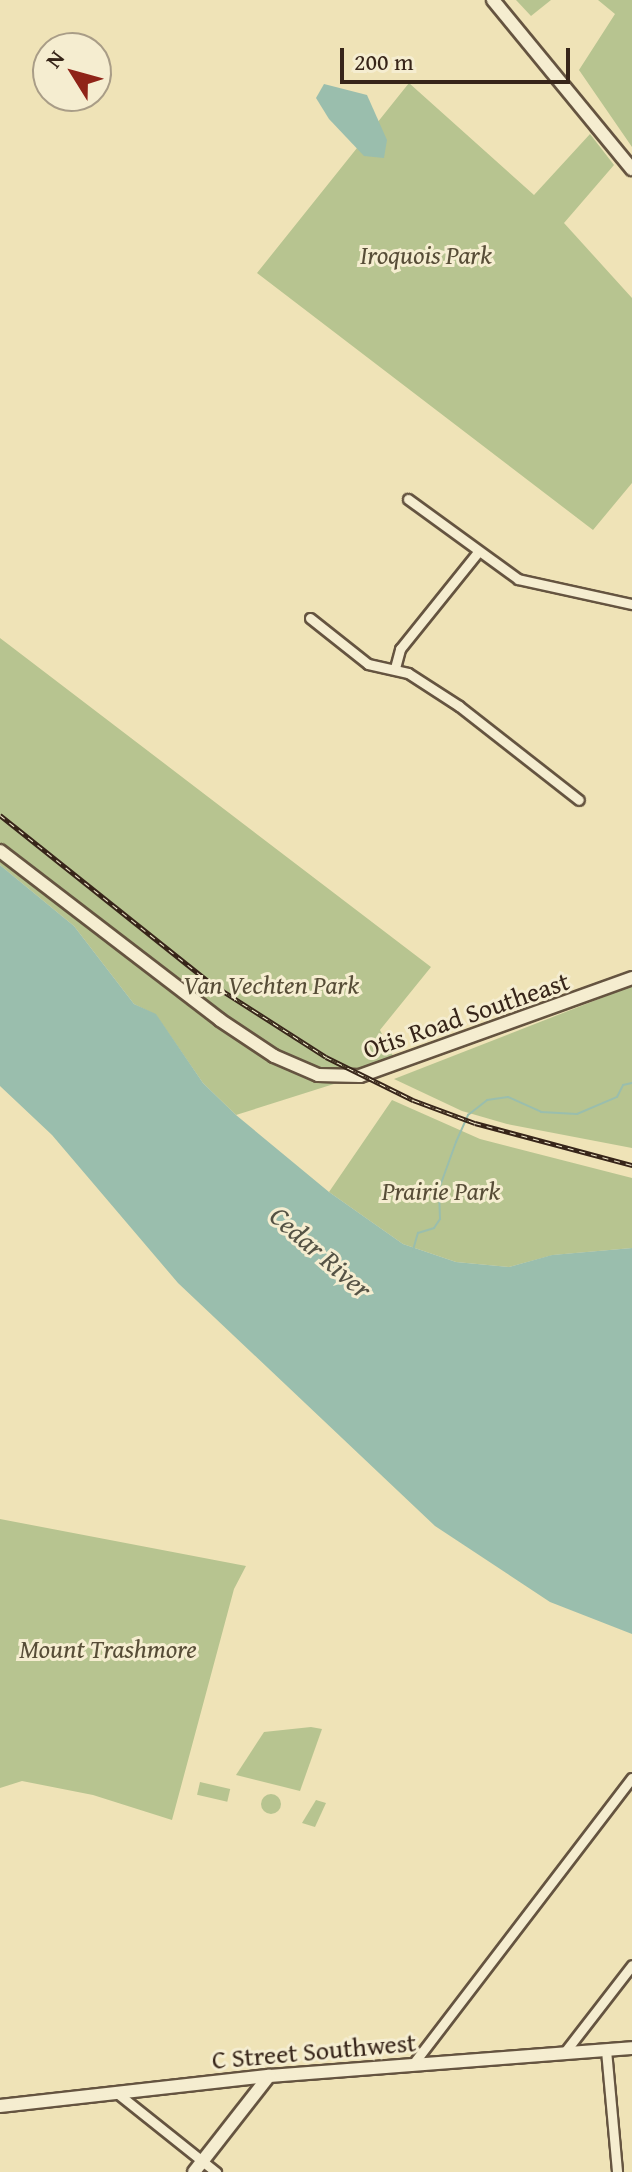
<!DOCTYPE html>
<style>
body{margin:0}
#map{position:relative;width:632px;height:2172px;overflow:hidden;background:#efe3b7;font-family:"Gentium Book Plus",serif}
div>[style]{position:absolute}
.green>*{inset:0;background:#b7c490;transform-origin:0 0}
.round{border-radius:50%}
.water>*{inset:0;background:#9abead}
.stream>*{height:2px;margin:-1px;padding:0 1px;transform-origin:1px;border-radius:1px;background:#9abead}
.roads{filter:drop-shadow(2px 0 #655440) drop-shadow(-2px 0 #655440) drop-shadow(0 2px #655440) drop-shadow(0 -2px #655440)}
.street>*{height:9px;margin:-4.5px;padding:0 4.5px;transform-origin:4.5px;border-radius:4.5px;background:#f5edd0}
.secondary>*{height:12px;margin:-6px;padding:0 6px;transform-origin:6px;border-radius:6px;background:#f5edd0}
.rail>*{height:5px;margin-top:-2.5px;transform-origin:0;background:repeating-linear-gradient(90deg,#f5edd0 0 6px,#372519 0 12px);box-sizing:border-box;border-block:2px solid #372519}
span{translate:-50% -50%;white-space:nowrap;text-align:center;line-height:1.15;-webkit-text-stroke:6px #f5edd0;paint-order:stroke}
.park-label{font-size:26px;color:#574d37;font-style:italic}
.street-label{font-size:26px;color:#372519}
.water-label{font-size:28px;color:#555345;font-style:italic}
.north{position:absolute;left:32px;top:32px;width:80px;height:80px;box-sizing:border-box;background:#f5edd0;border:2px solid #a99d87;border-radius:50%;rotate:307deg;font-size:22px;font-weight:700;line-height:32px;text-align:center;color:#372519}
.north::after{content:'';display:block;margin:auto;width:28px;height:36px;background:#8f2418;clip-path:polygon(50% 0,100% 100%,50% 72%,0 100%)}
.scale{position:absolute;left:340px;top:48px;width:230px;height:36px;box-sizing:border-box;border:4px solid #372519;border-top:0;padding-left:10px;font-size:24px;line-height:28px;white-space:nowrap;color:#372519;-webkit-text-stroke:6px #f5edd0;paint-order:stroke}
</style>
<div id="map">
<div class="green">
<i style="clip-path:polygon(516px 0,551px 0,531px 16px)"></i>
<i style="clip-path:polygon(598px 0,632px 0,632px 147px,579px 70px,615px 14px)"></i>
<i style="clip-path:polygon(409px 83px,534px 195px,590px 134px,614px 165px,564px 223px,632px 298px,632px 483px,593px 530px,257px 273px)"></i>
<i style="clip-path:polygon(0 638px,431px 967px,380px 1030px,397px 1064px,236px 1115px,203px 1083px,156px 1015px,134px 1004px,74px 926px,0 865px)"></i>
<i style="clip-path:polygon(632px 986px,632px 1148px,507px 1124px,462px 1111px,394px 1079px)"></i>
<i style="clip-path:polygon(392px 1100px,480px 1139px,632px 1178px,632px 1248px,553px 1255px,509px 1267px,456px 1262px,403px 1244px,329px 1192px)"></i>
<i style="clip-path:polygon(0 1519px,246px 1566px,234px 1589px,172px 1820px,93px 1795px,22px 1781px,0 1788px)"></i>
<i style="clip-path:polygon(311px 1727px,322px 1729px,300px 1791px,236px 1775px,264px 1732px)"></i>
<i style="left:200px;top:1782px;width:31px;height:13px;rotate:13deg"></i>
<i class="round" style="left:261px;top:1794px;width:20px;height:20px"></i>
<i style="clip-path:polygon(316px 1800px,326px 1803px,315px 1827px,302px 1823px)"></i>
</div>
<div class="water">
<i style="clip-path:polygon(324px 84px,367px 95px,387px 140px,384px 158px,364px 156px,329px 119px,316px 98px)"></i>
<i style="clip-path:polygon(0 865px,74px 926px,134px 1004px,156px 1014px,203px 1083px,236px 1115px,329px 1192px,403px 1244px,456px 1262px,509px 1267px,552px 1255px,632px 1248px,632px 1634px,550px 1602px,435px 1526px,178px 1283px,52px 1135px,0 1086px)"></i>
</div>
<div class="stream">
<i style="left:413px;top:1250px;width:18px;rotate:-74deg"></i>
<i style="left:418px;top:1233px;width:17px;rotate:-17deg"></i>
<i style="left:434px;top:1228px;width:11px;rotate:-56deg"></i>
<i style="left:440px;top:1219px;width:30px;rotate:-92deg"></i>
<i style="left:439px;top:1189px;width:50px;rotate:-70.1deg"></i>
<i style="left:456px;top:1142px;width:30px;rotate:-66deg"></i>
<i style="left:468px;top:1115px;width:24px;rotate:-38deg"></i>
<i style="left:487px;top:1100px;width:21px;rotate:-8deg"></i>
<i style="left:508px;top:1097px;width:36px;rotate:24deg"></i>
<i style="left:541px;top:1112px;width:36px;rotate:3deg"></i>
<i style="left:577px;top:1114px;width:43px;rotate:-23deg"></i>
<i style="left:617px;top:1097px;width:13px;rotate:-63deg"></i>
<i style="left:623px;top:1085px;width:9px;rotate:-13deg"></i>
</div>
<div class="roads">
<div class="street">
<i style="left:408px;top:499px;width:136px;rotate:36deg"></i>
<i style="left:518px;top:579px;width:117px;rotate:12.4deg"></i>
<i style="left:310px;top:618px;width:74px;rotate:38.4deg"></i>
<i style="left:368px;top:664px;width:41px;rotate:12.7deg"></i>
<i style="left:408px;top:673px;width:61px;rotate:32.9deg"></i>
<i style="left:459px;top:706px;width:152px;rotate:38.1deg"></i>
<i style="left:395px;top:668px;width:20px;rotate:-75deg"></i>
<i style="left:400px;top:649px;width:124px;rotate:-51.2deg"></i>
<i style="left:606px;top:2050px;width:122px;rotate:84.8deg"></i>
<i style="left:564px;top:2053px;width:111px;rotate:-52.3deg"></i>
<i style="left:413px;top:2064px;width:360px;rotate:-52.6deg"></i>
<i style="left:117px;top:2093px;width:127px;rotate:38.6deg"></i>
</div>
<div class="secondary">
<i style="left:493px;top:0;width:219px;rotate:50.6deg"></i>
<i style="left:0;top:851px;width:277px;rotate:37.5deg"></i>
<i style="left:220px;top:1020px;width:65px;rotate:33.7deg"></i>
<i style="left:274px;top:1056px;width:48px;rotate:23.4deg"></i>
<i style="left:318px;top:1075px;width:42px;rotate:1.4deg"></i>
<i style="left:360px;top:1076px;width:289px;rotate:-19.8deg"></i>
<i style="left:0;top:2106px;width:271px;rotate:-6.4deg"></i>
<i style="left:269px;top:2076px;width:364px;rotate:-4.4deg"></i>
<i style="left:194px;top:2172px;width:122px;rotate:-52deg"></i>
</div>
</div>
<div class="rail">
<i style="left:0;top:815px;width:271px;rotate:38.6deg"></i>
<i style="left:212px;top:984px;width:135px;rotate:32.6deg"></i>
<i style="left:326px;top:1057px;width:97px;rotate:26.3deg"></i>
<i style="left:413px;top:1100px;width:66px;rotate:20.4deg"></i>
<i style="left:475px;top:1123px;width:163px;rotate:15deg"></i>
</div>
<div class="park-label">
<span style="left:426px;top:255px">Iroquois Park</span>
<span style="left:271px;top:985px">Van Vechten Park</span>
<span style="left:441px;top:1191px">Prairie Park</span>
<span style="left:108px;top:1649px">Mount Trashmore</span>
</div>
<div class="street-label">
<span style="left:466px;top:1015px;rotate:-19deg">Otis Road Southeast</span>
<span style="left:314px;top:2051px;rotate:-5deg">C Street Southwest</span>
</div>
<div class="water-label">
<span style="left:321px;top:1252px;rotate:41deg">Cedar River</span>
</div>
<div class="north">N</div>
<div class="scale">200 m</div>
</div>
